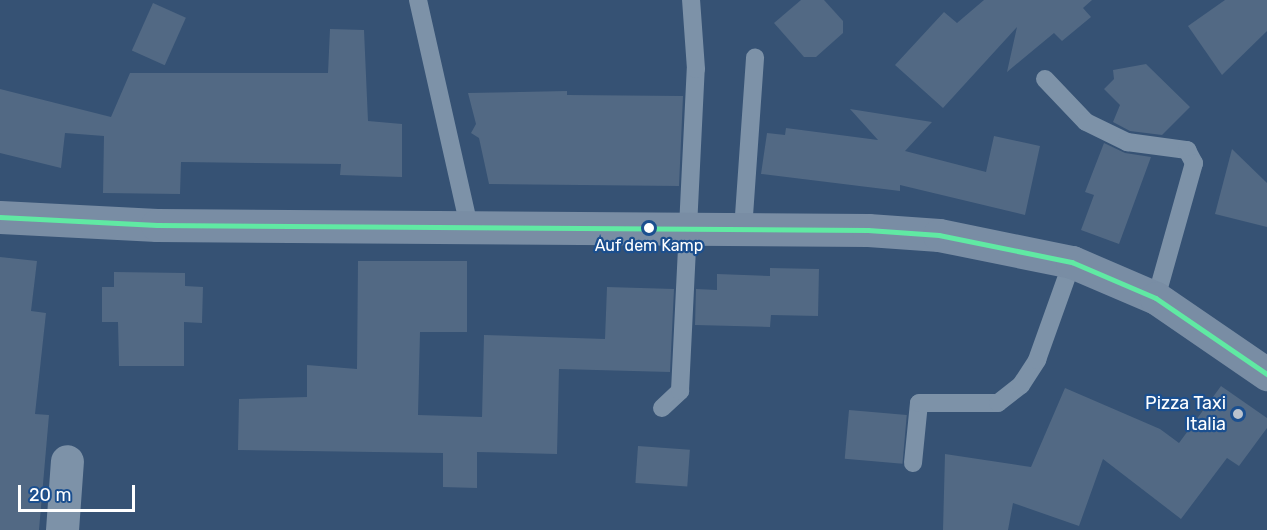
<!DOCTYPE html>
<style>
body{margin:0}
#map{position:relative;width:1267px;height:530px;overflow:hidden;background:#365274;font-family:Rubik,sans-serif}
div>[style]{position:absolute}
.building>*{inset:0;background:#526984;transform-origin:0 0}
.lane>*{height:18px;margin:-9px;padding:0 9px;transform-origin:9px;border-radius:9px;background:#7d92a8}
.street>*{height:33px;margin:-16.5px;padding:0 16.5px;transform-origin:16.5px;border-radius:16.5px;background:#7d92a8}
.secondary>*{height:33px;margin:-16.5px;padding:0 16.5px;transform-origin:16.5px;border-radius:16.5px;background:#798da4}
.bus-1>*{height:4.5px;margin:-2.25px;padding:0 2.25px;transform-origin:2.25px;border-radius:2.25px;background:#60e9a3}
.dots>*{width:16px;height:16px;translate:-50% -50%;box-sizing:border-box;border:3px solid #1b4f8f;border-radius:50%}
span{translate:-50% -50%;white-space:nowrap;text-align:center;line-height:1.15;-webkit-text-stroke:4.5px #1b4f8f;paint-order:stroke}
.bus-label{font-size:16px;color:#fff}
.poi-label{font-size:18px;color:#fff}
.right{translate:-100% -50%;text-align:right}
.scale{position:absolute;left:18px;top:485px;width:117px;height:27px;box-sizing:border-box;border:3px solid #fff;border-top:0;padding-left:8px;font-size:18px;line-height:21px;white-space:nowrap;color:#fff;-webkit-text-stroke:4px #1b4f8f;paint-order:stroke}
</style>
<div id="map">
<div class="building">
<i style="clip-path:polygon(801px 0,824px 0,843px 21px,843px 33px,816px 57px,804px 57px,774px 23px)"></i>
<i style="clip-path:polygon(984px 0,1092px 0,1083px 8px,1091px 17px,1062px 41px,1054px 33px,1007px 72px,1017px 27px,943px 108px,895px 65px,944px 12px,957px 23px)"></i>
<i style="clip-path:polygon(1225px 0,1267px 0,1267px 31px,1222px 75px,1188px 26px)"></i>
<i style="left:153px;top:3px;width:36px;height:52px;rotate:24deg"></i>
<i style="clip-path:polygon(330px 29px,364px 30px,368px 121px,402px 124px,402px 177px,340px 175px,341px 164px,181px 162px,180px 194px,103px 193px,104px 136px,65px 133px,61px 168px,0 153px,0 89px,111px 117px,130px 73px,328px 73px)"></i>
<i style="clip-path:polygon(1146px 64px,1190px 107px,1162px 135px,1130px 131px,1113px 122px,1120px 105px,1104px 89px,1114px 79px,1113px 70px)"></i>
<i style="clip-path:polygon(567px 91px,567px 95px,683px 96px,679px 186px,489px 184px,479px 138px,471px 133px,476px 124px,468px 93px)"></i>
<i style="clip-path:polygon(850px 109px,932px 122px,905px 151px,986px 172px,994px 136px,1040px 146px,1025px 215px,900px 185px,900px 191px,761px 174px,767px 133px,785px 135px,786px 128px,878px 140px)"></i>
<i style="clip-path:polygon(1104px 143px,1125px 153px,1151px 157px,1119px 244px,1081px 230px,1094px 195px,1085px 192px)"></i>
<i style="clip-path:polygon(1232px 149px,1267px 183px,1267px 227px,1215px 214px)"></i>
<i style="clip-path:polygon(0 257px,37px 261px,31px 311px,46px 313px,35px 414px,49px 415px,39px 530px,0 530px)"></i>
<i style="clip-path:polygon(358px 261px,467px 261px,467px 332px,420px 332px,418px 415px,482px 417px,484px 335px,605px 339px,607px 287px,674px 289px,670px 372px,559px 369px,557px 454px,477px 452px,477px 488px,443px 487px,443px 453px,238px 450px,239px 399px,307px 397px,307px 365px,357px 369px)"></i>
<i style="clip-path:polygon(770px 268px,819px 269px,818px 316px,771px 315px,770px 327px,695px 325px,696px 289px,717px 290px,717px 274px,770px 276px)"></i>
<i style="clip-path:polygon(114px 272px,185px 273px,185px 286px,203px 287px,202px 323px,184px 322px,184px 366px,119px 366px,118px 322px,102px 322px,102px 287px,114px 287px)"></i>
<i style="clip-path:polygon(1221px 386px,1267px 418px,1267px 428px,1239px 466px,1227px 458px,1181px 519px,1103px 459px,1079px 526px,1013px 503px,1008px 530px,943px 530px,945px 454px,1031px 467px,1065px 388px,1160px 429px,1179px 443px)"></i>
<i style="left:849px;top:410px;width:58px;height:49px;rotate:5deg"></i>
<i style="left:638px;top:446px;width:52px;height:37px;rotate:4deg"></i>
</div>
<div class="lane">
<i style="left:418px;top:0;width:233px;rotate:77.3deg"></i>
<i style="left:1045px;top:79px;width:59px;rotate:46.4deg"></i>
<i style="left:1086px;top:122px;width:46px;rotate:26deg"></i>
<i style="left:1127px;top:142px;width:61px;rotate:7.6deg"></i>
<i style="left:1187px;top:150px;width:15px;rotate:62deg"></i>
<i style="left:1194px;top:163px;width:140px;rotate:105.7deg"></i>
<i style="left:743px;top:230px;width:173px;rotate:-86deg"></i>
<i style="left:662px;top:408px;width:25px;rotate:-43deg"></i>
<i style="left:680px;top:391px;width:322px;rotate:-87.2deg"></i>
<i style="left:696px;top:69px;width:69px;rotate:-94.1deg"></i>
<i style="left:913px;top:463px;width:60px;rotate:-84.3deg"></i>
<i style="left:919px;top:403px;width:79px"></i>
<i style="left:998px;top:403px;width:29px;rotate:-38deg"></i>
<i style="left:1021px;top:385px;width:30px;rotate:-57deg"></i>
<i style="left:1037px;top:360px;width:104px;rotate:-70.3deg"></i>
</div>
<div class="street">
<i style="left:62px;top:530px;width:69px;rotate:-85.9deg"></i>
</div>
<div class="secondary">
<i style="left:0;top:217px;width:157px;rotate:2.9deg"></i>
<i style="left:157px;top:225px;width:711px;rotate:0.4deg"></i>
<i style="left:868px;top:230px;width:71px;rotate:4deg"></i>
<i style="left:939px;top:235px;width:136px;rotate:11.5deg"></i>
<i style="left:1072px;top:262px;width:91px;rotate:23.2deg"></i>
<i style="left:1156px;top:298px;width:135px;rotate:34.4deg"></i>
</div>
<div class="bus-1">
<i style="left:0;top:217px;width:157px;rotate:2.9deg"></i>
<i style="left:157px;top:225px;width:711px;rotate:0.4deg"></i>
<i style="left:868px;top:230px;width:71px;rotate:4deg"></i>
<i style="left:939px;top:235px;width:136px;rotate:11.5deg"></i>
<i style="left:1072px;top:262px;width:91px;rotate:23.2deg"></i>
<i style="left:1156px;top:298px;width:135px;rotate:34.4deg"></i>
</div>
<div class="dots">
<i style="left:649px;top:228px;background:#fff"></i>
<i style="left:1238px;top:414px;background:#b9c2ce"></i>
</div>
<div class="bus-label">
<span style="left:649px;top:246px">Auf dem Kamp</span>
</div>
<div class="poi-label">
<span class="right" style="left:1226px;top:414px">Pizza Taxi<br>Italia</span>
</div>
<div class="scale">20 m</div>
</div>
